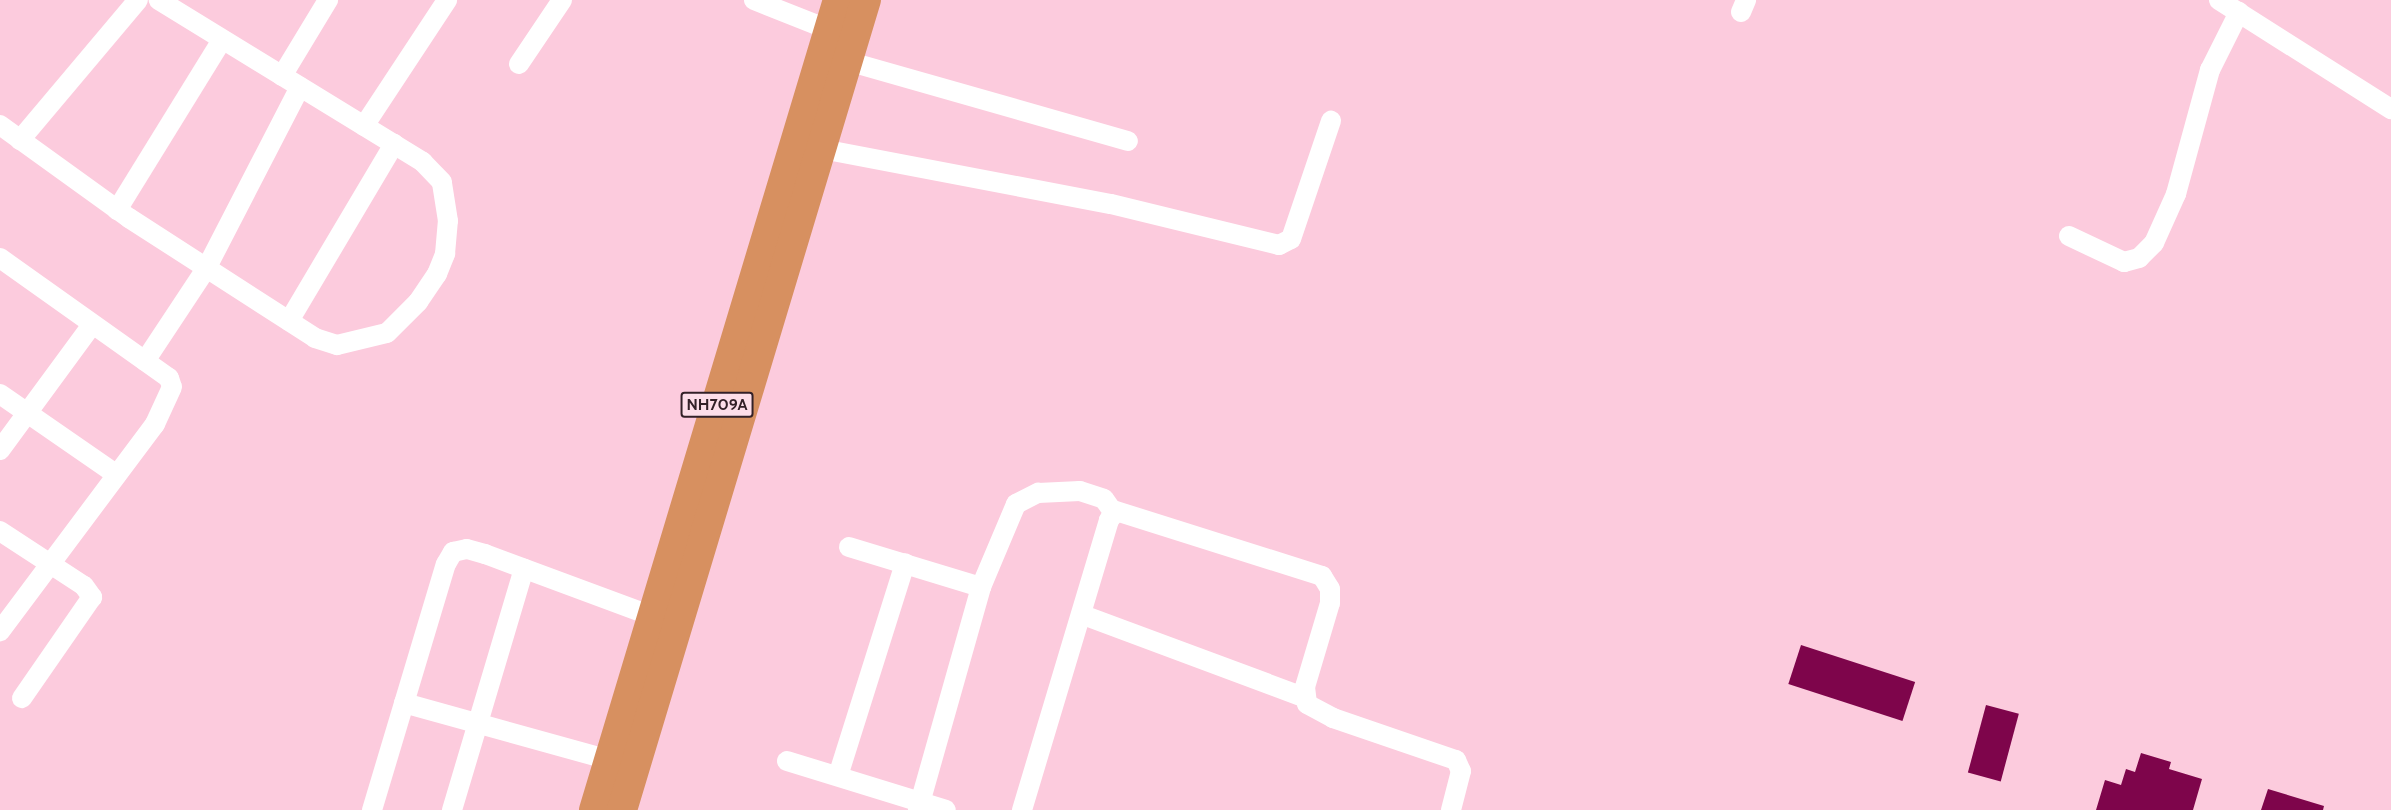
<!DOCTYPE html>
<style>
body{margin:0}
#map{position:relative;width:2391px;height:810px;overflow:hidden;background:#fccbdd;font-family:Cabin,sans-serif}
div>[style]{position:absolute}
.building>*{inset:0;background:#7e054b;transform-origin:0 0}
.minor>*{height:20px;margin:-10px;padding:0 10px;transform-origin:10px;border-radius:10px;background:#fff}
.highway>*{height:30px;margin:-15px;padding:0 15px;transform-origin:15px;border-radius:15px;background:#d79060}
span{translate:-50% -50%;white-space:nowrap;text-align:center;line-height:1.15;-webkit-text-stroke:6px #fddee9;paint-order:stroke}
.shield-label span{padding:2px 4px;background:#fddee9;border:2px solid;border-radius:4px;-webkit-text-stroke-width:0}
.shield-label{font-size:16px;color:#332128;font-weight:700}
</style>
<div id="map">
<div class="building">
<i style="left:1801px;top:645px;width:120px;height:41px;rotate:18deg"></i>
<i style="left:1986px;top:705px;width:34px;height:70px;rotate:15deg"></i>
<i style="clip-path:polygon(2141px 753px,2171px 762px,2169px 769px,2202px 779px,2193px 810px,2096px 810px,2105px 780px,2121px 785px,2126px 769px,2135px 772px)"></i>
<i style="clip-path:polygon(2268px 789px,2324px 806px,2323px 810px,2261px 810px)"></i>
</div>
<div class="minor">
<i style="left:754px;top:0;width:92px;rotate:21.6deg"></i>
<i style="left:2219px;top:0;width:204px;rotate:32.4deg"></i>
<i style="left:1741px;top:12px;width:13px;rotate:-67deg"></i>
<i style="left:847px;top:61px;width:292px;rotate:15.9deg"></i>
<i style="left:519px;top:64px;width:77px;rotate:-56.1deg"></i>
<i style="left:282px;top:76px;width:89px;rotate:-58.8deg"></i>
<i style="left:0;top:125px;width:159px;rotate:35.8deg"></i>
<i style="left:129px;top:218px;width:221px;rotate:32.8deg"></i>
<i style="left:315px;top:338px;width:23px;rotate:18deg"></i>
<i style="left:337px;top:345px;width:51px;rotate:-13.5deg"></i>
<i style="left:387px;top:333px;width:44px;rotate:-45deg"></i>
<i style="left:418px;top:302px;width:34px;rotate:-56deg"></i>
<i style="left:437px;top:274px;width:22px;rotate:-68deg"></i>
<i style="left:445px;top:254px;width:33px;rotate:-85deg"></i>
<i style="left:448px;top:221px;width:39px;rotate:-99deg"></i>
<i style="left:442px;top:182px;width:28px;rotate:-134deg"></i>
<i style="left:423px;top:162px;width:310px;rotate:-148.5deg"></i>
<i style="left:364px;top:126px;width:151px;rotate:-56.6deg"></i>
<i style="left:20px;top:140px;width:183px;rotate:-49.9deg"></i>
<i style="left:822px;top:149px;width:294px;rotate:10.8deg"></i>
<i style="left:1111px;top:204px;width:173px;rotate:13.7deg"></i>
<i style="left:1279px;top:245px;width:13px;rotate:-27deg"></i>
<i style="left:1291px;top:239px;width:125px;rotate:-71.3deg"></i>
<i style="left:117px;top:210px;width:200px;rotate:-58.3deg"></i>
<i style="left:2069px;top:236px;width:61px;rotate:25.3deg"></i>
<i style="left:2124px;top:262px;width:16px;rotate:-15deg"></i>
<i style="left:2139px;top:258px;width:21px;rotate:-45deg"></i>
<i style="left:2154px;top:243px;width:54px;rotate:-65.8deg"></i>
<i style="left:2176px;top:194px;width:129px;rotate:-74.7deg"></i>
<i style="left:2210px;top:70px;width:65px;rotate:-63.4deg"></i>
<i style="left:0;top:258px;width:207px;rotate:35.4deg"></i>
<i style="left:169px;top:378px;width:9px;rotate:72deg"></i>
<i style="left:172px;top:387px;width:41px;rotate:114.7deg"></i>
<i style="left:155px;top:424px;width:259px;rotate:126.8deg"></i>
<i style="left:289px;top:321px;width:206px;rotate:-59.3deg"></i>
<i style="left:145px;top:361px;width:110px;rotate:-56.5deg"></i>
<i style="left:206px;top:269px;width:205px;rotate:-62.7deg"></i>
<i style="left:0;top:394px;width:142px;rotate:34.7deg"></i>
<i style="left:0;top:450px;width:154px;rotate:-53.7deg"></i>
<i style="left:0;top:531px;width:100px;rotate:33.2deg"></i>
<i style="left:84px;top:586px;width:14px;rotate:54deg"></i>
<i style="left:92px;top:597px;width:123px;rotate:124.7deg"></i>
<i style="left:849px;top:547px;width:138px;rotate:16.9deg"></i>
<i style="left:1083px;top:615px;width:236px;rotate:20.4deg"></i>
<i style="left:404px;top:703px;width:214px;rotate:15.5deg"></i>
<i style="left:787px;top:761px;width:166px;rotate:17.1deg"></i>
<i style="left:838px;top:776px;width:223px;rotate:-72.5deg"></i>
<i style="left:372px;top:810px;width:257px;rotate:-73.3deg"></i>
<i style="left:446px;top:564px;width:14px;rotate:-60deg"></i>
<i style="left:453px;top:552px;width:14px;rotate:-12deg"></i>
<i style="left:467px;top:549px;width:19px;rotate:16deg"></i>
<i style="left:485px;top:554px;width:180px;rotate:20.4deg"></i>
<i style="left:452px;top:810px;width:252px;rotate:-73.4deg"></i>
<i style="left:918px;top:810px;width:232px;rotate:-74.2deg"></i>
<i style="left:981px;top:587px;width:90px;rotate:-67.1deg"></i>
<i style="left:1016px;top:504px;width:25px;rotate:-27deg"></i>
<i style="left:1038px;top:493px;width:42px;rotate:-2.7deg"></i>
<i style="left:1080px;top:491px;width:25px;rotate:18deg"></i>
<i style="left:1104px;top:499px;width:16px;rotate:55deg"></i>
<i style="left:1022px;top:810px;width:303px;rotate:-73.3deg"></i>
<i style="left:1109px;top:520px;width:11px;rotate:-52deg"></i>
<i style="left:1116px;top:511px;width:216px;rotate:17.5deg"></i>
<i style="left:1322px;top:576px;width:15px;rotate:58deg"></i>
<i style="left:1330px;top:589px;width:14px;rotate:90deg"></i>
<i style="left:1330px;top:603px;width:88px;rotate:106.6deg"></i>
<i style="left:1305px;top:687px;width:17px;rotate:83deg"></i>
<i style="left:1307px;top:704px;width:30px;rotate:28deg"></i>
<i style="left:1333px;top:718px;width:130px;rotate:18.9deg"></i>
<i style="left:1456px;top:760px;width:12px;rotate:66deg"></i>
<i style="left:1461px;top:771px;width:40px;rotate:104.4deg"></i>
</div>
<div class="highway">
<i style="left:594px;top:810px;width:846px;rotate:-73.24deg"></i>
<i style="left:622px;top:810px;width:846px;rotate:-73.24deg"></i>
</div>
<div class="shield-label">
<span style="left:717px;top:405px">NH709A</span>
</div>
</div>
